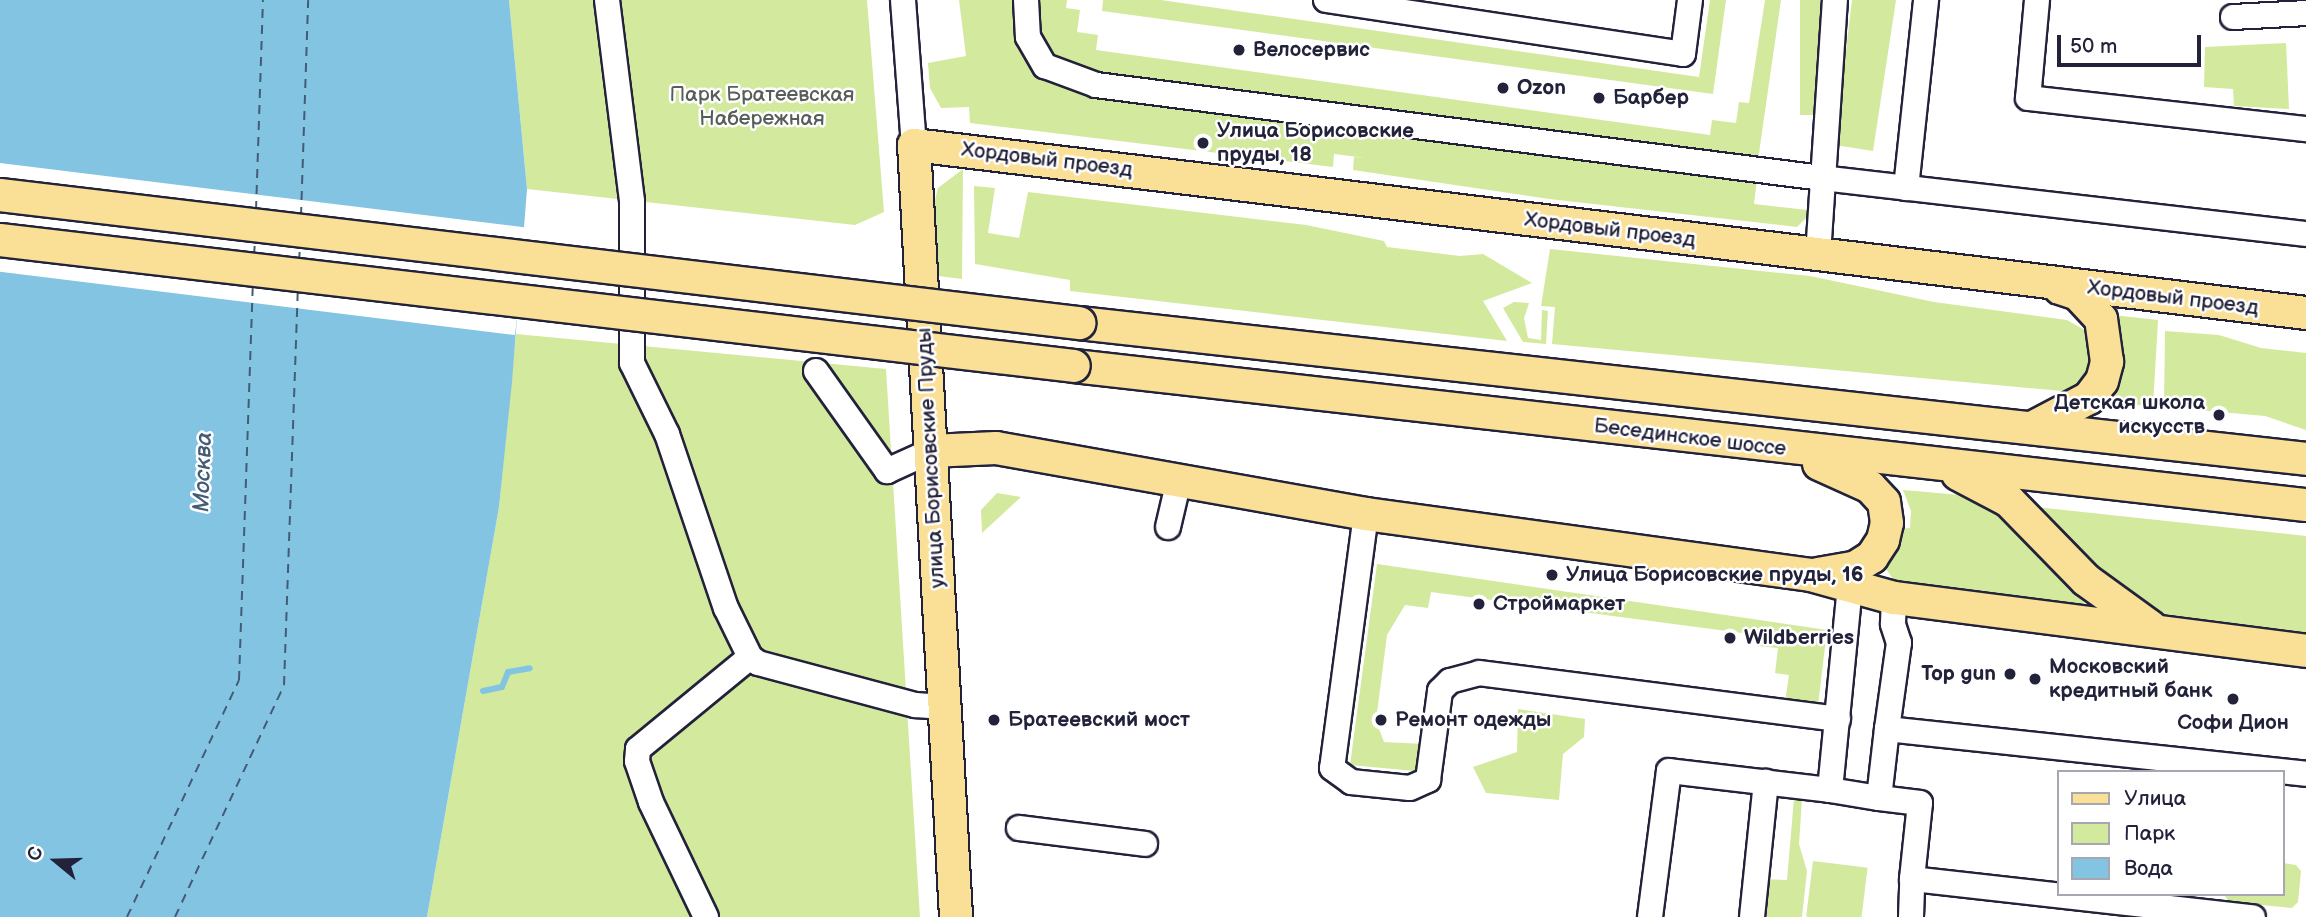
<!DOCTYPE html>
<meta charset="utf-8">
<style>
body{margin:0}
#map{position:relative;width:2306px;height:917px;overflow:hidden;background:#fff;font-family:"Balsamiq Sans",sans-serif}
div>[style]{position:absolute}
.green>*{inset:0;background:#d3e99e;transform-origin:0 0}
.water>*{inset:0;background:#83c4e3}
.pier>*{inset:0;background:#fff;transform-origin:0 0}
.stream>*{height:6px;margin:-3px;padding:0 3px;transform-origin:3px;border-radius:3px;background:#83c4e3}
.ferry>*{height:2px;margin-top:-1px;transform-origin:0;background:repeating-linear-gradient(90deg,#445b76 0 9px,transparent 0 16px)}
.roads{filter:drop-shadow(2px 0 #22223b) drop-shadow(-2px 0 #22223b) drop-shadow(0 2px #22223b) drop-shadow(0 -2px #22223b)}
.minor>*{height:24px;margin:-12px;padding:0 12px;transform-origin:12px;border-radius:12px;background:#fff}
.major>*{height:32px;margin:-16px;padding:0 16px;transform-origin:16px;border-radius:16px;background:#fadf96}
.bridges{filter:drop-shadow(2px 0 #22223b) drop-shadow(-2px 0 #22223b) drop-shadow(0 2px #22223b) drop-shadow(0 -2px #22223b)}
.major-bridge>*{height:32px;margin:-16px;padding:0 16px;transform-origin:16px;border-radius:16px;background:#fadf96}
.dots>*{width:19px;height:19px;translate:-50% -50%;box-sizing:border-box;border:4px solid #fff;border-radius:50%}
span{translate:-50% -50%;white-space:nowrap;text-align:center;line-height:1.15;-webkit-text-stroke:5px #fff;paint-order:stroke}
.poi-label{font-size:21px;color:#22223b;font-weight:700}
.left{translate:0 -50%;text-align:left}
.right{translate:-100% -50%;text-align:right}
.park-label{font-size:21px;color:#575e59}
.street-label{font-size:21px;color:#22223b}
.water-label{font-size:23px;color:#445b76;font-style:italic}
.legend{position:absolute;left:2057px;top:770px;width:228px;height:126px;box-sizing:border-box;background:#fff;border:2px solid #a7a7b1;margin:0;padding:9px 12px;list-style:none;font-size:21px;color:#22223b}
.legend li{display:flex;align-items:center;gap:14px;height:35px}
.legend b{width:35px;border:2px solid #a7a7b1}
.north{position:absolute;left:21px;top:826px;width:70px;height:70px;-webkit-text-stroke:5px #fff;paint-order:stroke;rotate:289deg;font-size:19px;font-weight:700;line-height:28px;text-align:center;color:#22223b}
.north::after{content:'';display:block;margin:auto;width:24px;height:32px;background:#22223b;clip-path:polygon(50% 0,100% 100%,50% 72%,0 100%)}
.scale{position:absolute;left:2057px;top:35px;width:144px;height:32px;box-sizing:border-box;border:4px solid #22223b;border-top:0;padding-left:9px;font-size:21px;line-height:24px;white-space:nowrap;color:#22223b;-webkit-text-stroke:5px #fff;paint-order:stroke}
</style>
<div id="map">
<div class="green">
<i style="clip-path:polygon(509px 0,867px 0,884px 212px,855px 225px,527px 189px)"></i>
<i style="clip-path:polygon(959px 0,1026px 0,1045px 66px,1758px 171px,1754px 204px,1808px 210px,1807px 217px,1797px 227px,1549px 199px,1353px 170px,1354px 157px,1366px 158px,1334px 154px,1333px 167px,970px 123px,969px 107px,941px 108px,930px 88px,928px 63px,966px 56px)"></i>
<i style="clip-path:polygon(1034px 0,1067px 0,1066px 8px,1080px 10px,1077px 32px,1098px 35px,1096px 50px,1710px 135px,1712px 120px,1736px 123px,1739px 102px,1749px 103px,1765px 0,1781px 0,1757px 167px,1097px 83px,1057px 67px,1039px 46px)"></i>
<i style="clip-path:polygon(1103px 0,1161px 0,1699px 77px,1710px 0,1726px 0,1713px 94px,1102px 11px)"></i>
<i style="left:1800px;top:0;width:29px;height:115px"></i>
<i style="clip-path:polygon(1852px 0,1896px 0,1873px 151px,1835px 145px)"></i>
<i style="clip-path:polygon(2286px 43px,2289px 109px,2234px 106px,2233px 89px,2204px 87px,2205px 47px)"></i>
<i style="clip-path:polygon(963px 169px,962px 279px,938px 276px,934px 204px,938px 188px)"></i>
<i style="clip-path:polygon(974px 186px,995px 188px,988px 233px,1019px 238px,1028px 192px,1306px 225px,1384px 241px,1387px 247px,1460px 256px,1483px 254px,1532px 283px,1483px 301px,1507px 341px,1070px 291px,1070px 280px,975px 264px)"></i>
<i style="clip-path:polygon(1550px 249px,1810px 276px,1934px 302px,2067px 320px,2090px 333px,2098px 367px,2073px 392px,1552px 344px,1555px 307px,1541px 306px)"></i>
<i style="clip-path:polygon(1514px 302px,1529px 303px,1524px 318px,1528px 338px,1541px 340px,1542px 310px,1548px 311px,1546px 344px,1523px 342px,1503px 308px)"></i>
<i style="clip-path:polygon(2104px 314px,2158px 320px,2153px 406px,2103px 403px,2114px 394px,2120px 356px)"></i>
<i style="clip-path:polygon(2165px 331px,2219px 335px,2261px 348px,2306px 353px,2306px 430px,2265px 416px,2164px 407px)"></i>
<i style="clip-path:polygon(516px 334px,886px 369px,920px 917px,427px 917px,499px 507px)"></i>
<i style="clip-path:polygon(1903px 490px,1984px 497px,2086px 605px,2084px 611px,1895px 582px,1886px 569px,1900px 529px,1910px 528px,1911px 511px)"></i>
<i style="clip-path:polygon(997px 493px,1021px 497px,982px 533px,981px 510px)"></i>
<i style="clip-path:polygon(2036px 507px,2306px 536px,2306px 638px,2135px 612px)"></i>
<i style="clip-path:polygon(1377px 564px,1827px 630px,1817px 714px,1784px 709px,1789px 675px,1775px 673px,1778px 648px,1757px 646px,1757px 635px,1431px 592px,1428px 608px,1405px 605px,1387px 635px,1376px 721px,1384px 742px,1424px 744px,1423px 765px,1415px 771px,1350px 765px)"></i>
<i style="clip-path:polygon(1518px 709px,1585px 719px,1584px 737px,1563px 754px,1559px 800px,1486px 793px,1473px 767px,1517px 752px)"></i>
<i style="clip-path:polygon(1794px 798px,1802px 799px,1799px 844px,1807px 871px,1802px 917px,1758px 917px,1763px 879px,1787px 880px)"></i>
<i style="left:1813px;top:861px;width:55px;height:56px;rotate:7deg"></i>
<i style="clip-path:polygon(2283px 863px,2296px 865px,2301px 871px,2298px 902px,2292px 908px,2229px 902px,2225px 896px,2283px 894px)"></i>
</div>
<div class="water">
<i style="clip-path:polygon(0 0,509px 0,527px 189px,512px 382px,499px 507px,427px 917px,0 917px)"></i>
</div>
<div class="pier">
<i style="left:0;top:163px;width:532px;height:108px;rotate:7deg"></i>
</div>
<div class="stream">
<i style="left:483px;top:691px;width:19px;rotate:-12deg"></i>
<i style="left:502px;top:687px;width:16px;rotate:-68deg"></i>
<i style="left:508px;top:672px;width:22px;rotate:-10deg"></i>
</div>
<div class="ferry">
<i style="left:256px;top:210px;width:210px;rotate:-88.1deg"></i>
<i style="left:301px;top:216px;width:216px;rotate:-88.1deg"></i>
<i style="left:254px;top:255px;width:15px;rotate:-86deg"></i>
<i style="left:299px;top:261px;width:15px;rotate:-86deg"></i>
<i style="left:127px;top:917px;width:262px;rotate:-64.7deg"></i>
<i style="left:239px;top:680px;width:394px;rotate:-88deg"></i>
<i style="left:175px;top:917px;width:256px;rotate:-64.8deg"></i>
<i style="left:284px;top:685px;width:394px;rotate:-88deg"></i>
</div>
<div class="roads">
<div class="minor">
<i style="left:607px;top:0;width:203px;rotate:82.9deg"></i>
<i style="left:632px;top:201px;width:162px;rotate:90deg"></i>
<i style="left:632px;top:363px;width:79px;rotate:63.8deg"></i>
<i style="left:667px;top:434px;width:184px;rotate:71.3deg"></i>
<i style="left:726px;top:608px;width:55px;rotate:63.9deg"></i>
<i style="left:750px;top:657px;width:10px;rotate:37deg"></i>
<i style="left:758px;top:663px;width:163px;rotate:15deg"></i>
<i style="left:915px;top:705px;width:30px;rotate:4deg"></i>
<i style="left:903px;top:0;width:145px;rotate:85.7deg"></i>
<i style="left:1026px;top:0;width:37px;rotate:87deg"></i>
<i style="left:1028px;top:37px;width:34px;rotate:60deg"></i>
<i style="left:1045px;top:66px;width:54px;rotate:20.4deg"></i>
<i style="left:1096px;top:85px;width:732px;rotate:7.3deg"></i>
<i style="left:1822px;top:178px;width:487px;rotate:6.6deg"></i>
<i style="left:1326px;top:0;width:361px;rotate:8.6deg"></i>
<i style="left:1683px;top:54px;width:54px;rotate:-82.6deg"></i>
<i style="left:2037px;top:0;width:98px;rotate:95.2deg"></i>
<i style="left:2028px;top:98px;width:280px;rotate:6.4deg"></i>
<i style="left:2233px;top:17px;width:73px;rotate:-3.1deg"></i>
<i style="left:1906px;top:188px;width:189px;rotate:-83.9deg"></i>
<i style="left:1818px;top:255px;width:256px;rotate:-86.2deg"></i>
<i style="left:816px;top:371px;width:123px;rotate:54.6deg"></i>
<i style="left:887px;top:471px;width:48px;rotate:-24.4deg"></i>
<i style="left:1366px;top:514px;width:256px;rotate:97.6deg"></i>
<i style="left:1332px;top:768px;width:24px;rotate:36deg"></i>
<i style="left:1351px;top:782px;width:59px;rotate:5.8deg"></i>
<i style="left:1410px;top:788px;width:20px;rotate:-24deg"></i>
<i style="left:1428px;top:780px;width:90px;rotate:-82.3deg"></i>
<i style="left:1440px;top:691px;width:14px;rotate:-45deg"></i>
<i style="left:1450px;top:681px;width:30px;rotate:-15deg"></i>
<i style="left:1479px;top:673px;width:362px;rotate:7.3deg"></i>
<i style="left:1168px;top:527px;width:48px;rotate:-76.8deg"></i>
<i style="left:1887px;top:729px;width:87px;rotate:-82.1deg"></i>
<i style="left:1899px;top:643px;width:20px;rotate:-108deg"></i>
<i style="left:1893px;top:624px;width:26px;rotate:-88deg"></i>
<i style="left:1830px;top:790px;width:50px;rotate:9.3deg"></i>
<i style="left:1019px;top:828px;width:127px;rotate:7.2deg"></i>
<i style="left:1912px;top:879px;width:76px;rotate:-84deg"></i>
<i style="left:1920px;top:803px;width:41px;rotate:-173deg"></i>
<i style="left:1879px;top:798px;width:69px;rotate:-83.4deg"></i>
<i style="left:1887px;top:729px;width:421px;rotate:6.1deg"></i>
<i style="left:706px;top:917px;width:127px;rotate:-115.6deg"></i>
<i style="left:651px;top:802px;width:43px;rotate:-108.9deg"></i>
<i style="left:637px;top:761px;width:12px;rotate:-85deg"></i>
<i style="left:638px;top:749px;width:145px;rotate:-39.4deg"></i>
<i style="left:1650px;top:917px;width:147px;rotate:-82.6deg"></i>
<i style="left:1669px;top:771px;width:162px;rotate:6.7deg"></i>
<i style="left:1830px;top:790px;width:205px;rotate:-84.4deg"></i>
<i style="left:1752px;top:917px;width:136px;rotate:-84.1deg"></i>
<i style="left:1911px;top:917px;width:38px;rotate:-88deg"></i>
<i style="left:1912px;top:879px;width:343px;rotate:6.4deg"></i>
</div>
<div class="major">
<i style="left:1079px;top:323px;width:1235px;rotate:6.32deg"></i>
<i style="left:1074px;top:366px;width:1240px;rotate:6.44deg"></i>
<i style="left:2032px;top:428px;width:64px;rotate:-27.8deg"></i>
<i style="left:2089px;top:398px;width:21px;rotate:-53deg"></i>
<i style="left:2102px;top:381px;width:20px;rotate:-75deg"></i>
<i style="left:2107px;top:362px;width:43px;rotate:-97.9deg"></i>
<i style="left:2101px;top:319px;width:34px;rotate:-133deg"></i>
<i style="left:2078px;top:294px;width:19px;rotate:-162deg"></i>
<i style="left:931px;top:451px;width:65px;rotate:-2.6deg"></i>
<i style="left:996px;top:448px;width:376px;rotate:10.1deg"></i>
<i style="left:1366px;top:514px;width:449px;rotate:7.8deg"></i>
<i style="left:1811px;top:575px;width:86px;rotate:15.5deg"></i>
<i style="left:1894px;top:598px;width:415px;rotate:7.3deg"></i>
<i style="left:1958px;top:474px;width:58px;rotate:27.9deg"></i>
<i style="left:2009px;top:501px;width:110px;rotate:45.7deg"></i>
<i style="left:2086px;top:580px;width:80px;rotate:35.9deg"></i>
<i style="left:1818px;top:574px;width:39px;rotate:-10deg"></i>
<i style="left:1856px;top:567px;width:19px;rotate:-32deg"></i>
<i style="left:1872px;top:557px;width:20px;rotate:-57deg"></i>
<i style="left:1883px;top:540px;width:17px;rotate:-77deg"></i>
<i style="left:1887px;top:523px;width:21px;rotate:-98deg"></i>
<i style="left:1884px;top:502px;width:21px;rotate:-133deg"></i>
<i style="left:1870px;top:487px;width:56px;rotate:-155.7deg"></i>
<i style="left:956px;top:917px;width:773px;rotate:-93.11deg"></i>
<i style="left:914px;top:145px;width:1402px;rotate:6.88deg"></i>
</div>
</div>
<div class="bridges">
<div class="major-bridge">
<i style="left:0;top:195px;width:1087px;rotate:6.77deg"></i>
<i style="left:0;top:240px;width:1081px;rotate:6.69deg"></i>
</div>
</div>
<div class="dots">
<i style="left:1239px;top:50px;background:#22223b"></i>
<i style="left:1503px;top:88px;background:#22223b"></i>
<i style="left:1599px;top:98px;background:#22223b"></i>
<i style="left:1203px;top:143px;background:#22223b"></i>
<i style="left:2219px;top:415px;background:#22223b"></i>
<i style="left:1552px;top:575px;background:#22223b"></i>
<i style="left:1479px;top:604px;background:#22223b"></i>
<i style="left:1730px;top:638px;background:#22223b"></i>
<i style="left:2010px;top:674px;background:#22223b"></i>
<i style="left:2035px;top:679px;background:#22223b"></i>
<i style="left:2233px;top:699px;background:#22223b"></i>
<i style="left:994px;top:720px;background:#22223b"></i>
<i style="left:1381px;top:720px;background:#22223b"></i>
</div>
<div class="poi-label">
<span class="left" style="left:1253px;top:50px">Велосервис</span>
<span class="left" style="left:1517px;top:88px">Ozon</span>
<span class="left" style="left:1613px;top:98px">Барбер</span>
<span class="left" style="left:1217px;top:143px">Улица Борисовские<br>пруды, 18</span>
<span class="right" style="left:2205px;top:415px">Детская школа<br>искусств</span>
<span class="left" style="left:1566px;top:575px">Улица Борисовские пруды, 16</span>
<span class="left" style="left:1493px;top:604px">Строймаркет</span>
<span class="left" style="left:1744px;top:638px">Wildberries</span>
<span class="left" style="left:2049px;top:679px">Московский<br>кредитный банк</span>
<span class="right" style="left:1996px;top:674px">Top gun</span>
<span class="left" style="left:1008px;top:720px">Братеевский мост</span>
<span class="left" style="left:1395px;top:720px">Ремонт одежды</span>
<span style="left:2233px;top:723px">Софи Дион</span>
</div>
<div class="park-label">
<span style="left:762px;top:107px">Парк Братеевская<br>Набережная</span>
</div>
<div class="street-label">
<span style="left:1047px;top:160px;rotate:7deg">Хордовый проезд</span>
<span style="left:1610px;top:230px;rotate:7deg">Хордовый проезд</span>
<span style="left:2173px;top:298px;rotate:7deg">Хордовый проезд</span>
<span style="left:1690px;top:438px;rotate:7deg">Бесединское шоссе</span>
<span style="left:931px;top:458px;rotate:-93deg">улица Борисовские Пруды</span>
</div>
<div class="water-label">
<span style="left:203px;top:472px;rotate:-88deg">Москва</span>
</div>
<ul class="legend">
<li><b style="height:9px;background:#fadf96"></b>Улица</li>
<li><b style="height:19px;background:#d3e99e"></b>Парк</li>
<li><b style="height:19px;background:#83c4e3"></b>Вода</li>
</ul>
<div class="north">С</div>
<div class="scale">50 m</div>
</div>
